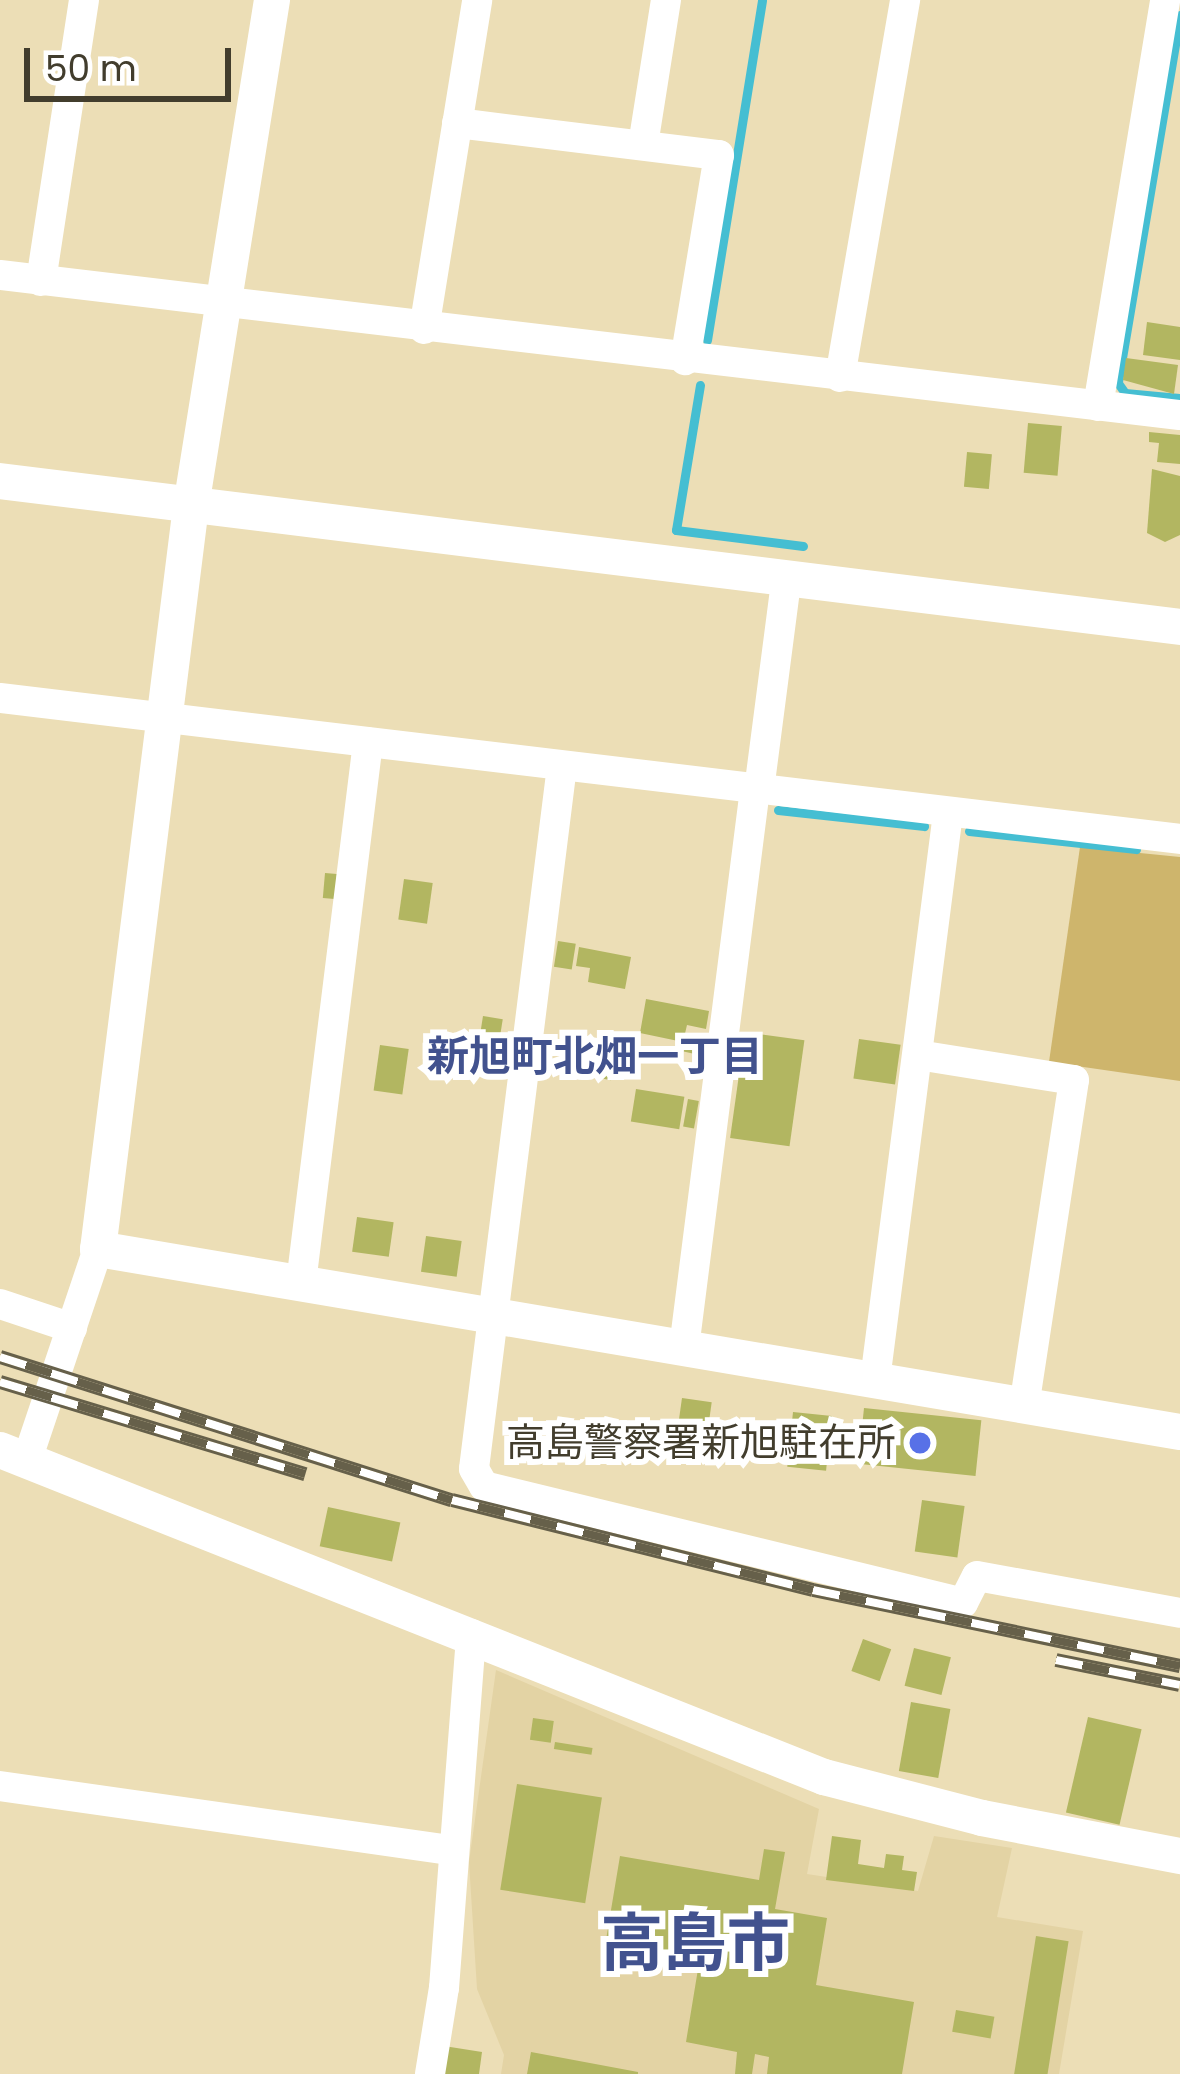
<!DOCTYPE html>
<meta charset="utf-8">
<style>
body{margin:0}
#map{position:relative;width:1180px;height:2074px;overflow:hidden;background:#ecdeb6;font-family:Poppins,"Noto Sans JP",sans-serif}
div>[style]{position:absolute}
.built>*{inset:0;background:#e3d3a4}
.green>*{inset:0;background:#ceb56c}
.stream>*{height:9px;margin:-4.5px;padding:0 4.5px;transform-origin:4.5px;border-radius:4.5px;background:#45bed2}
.building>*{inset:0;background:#b2b661;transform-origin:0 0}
.minor>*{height:30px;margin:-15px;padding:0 15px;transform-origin:15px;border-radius:15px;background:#fff}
.tertiary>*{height:36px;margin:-18px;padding:0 18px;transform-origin:18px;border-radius:18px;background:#fff}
.rail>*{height:14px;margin-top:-7px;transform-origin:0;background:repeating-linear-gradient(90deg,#fff 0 27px,#66604a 0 54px);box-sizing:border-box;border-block:3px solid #66604a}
.dots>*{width:33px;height:33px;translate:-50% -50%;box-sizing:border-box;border:6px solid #fff;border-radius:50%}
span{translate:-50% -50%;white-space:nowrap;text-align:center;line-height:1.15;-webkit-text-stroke:12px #fff;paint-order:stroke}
.poi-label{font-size:39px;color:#423d2d}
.right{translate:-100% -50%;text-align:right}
.neighbourhood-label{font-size:42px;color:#42528e;font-weight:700}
.town-label{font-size:63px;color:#42528e;font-weight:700}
.scale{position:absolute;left:24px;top:48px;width:207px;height:54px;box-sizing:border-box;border:6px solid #423d2d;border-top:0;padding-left:15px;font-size:36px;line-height:42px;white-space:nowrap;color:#423d2d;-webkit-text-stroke:9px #fff;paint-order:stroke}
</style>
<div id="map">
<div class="built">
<i style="clip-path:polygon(496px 1670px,819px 1809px,807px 1874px,918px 1891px,934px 1836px,1012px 1848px,997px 1917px,1083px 1931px,1059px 2074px,501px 2074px,504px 2055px,477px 1989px,469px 1862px)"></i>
</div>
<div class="green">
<i style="clip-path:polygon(1080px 847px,1180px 857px,1180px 1081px,1049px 1062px)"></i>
</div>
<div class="stream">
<i style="left:1180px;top:15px;width:373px;rotate:99.6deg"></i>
<i style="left:1118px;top:383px;width:12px;rotate:55deg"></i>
<i style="left:1125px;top:393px;width:55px;rotate:5.2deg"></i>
<i style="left:707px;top:340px;width:344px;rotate:-80.8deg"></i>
<i style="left:700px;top:385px;width:147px;rotate:99.4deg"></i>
<i style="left:676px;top:530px;width:128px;rotate:7.2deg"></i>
<i style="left:778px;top:810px;width:147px;rotate:6.3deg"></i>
<i style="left:969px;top:831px;width:168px;rotate:6.2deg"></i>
</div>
<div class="building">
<i style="clip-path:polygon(1147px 322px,1180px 327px,1180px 360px,1143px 355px)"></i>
<i style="clip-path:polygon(1126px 358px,1178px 365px,1174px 394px,1123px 380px)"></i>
<i style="left:1028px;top:423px;width:34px;height:50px;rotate:5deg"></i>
<i style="clip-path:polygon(1149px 432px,1180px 435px,1180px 464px,1157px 462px,1159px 443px,1149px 442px)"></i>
<i style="left:967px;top:452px;width:25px;height:35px;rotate:5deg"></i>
<i style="clip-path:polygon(1152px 469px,1180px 476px,1180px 535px,1165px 542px,1147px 533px)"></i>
<i style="left:325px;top:873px;width:12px;height:25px;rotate:5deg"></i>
<i style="left:404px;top:879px;width:29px;height:41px;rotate:8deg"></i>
<i style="left:558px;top:941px;width:18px;height:26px;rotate:9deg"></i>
<i style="clip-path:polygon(579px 947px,631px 957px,625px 989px,588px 982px,590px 968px,576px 966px)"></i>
<i style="clip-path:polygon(646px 999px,709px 1011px,706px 1029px,687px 1025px,683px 1042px,640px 1033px)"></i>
<i style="left:483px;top:1016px;width:20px;height:24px;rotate:9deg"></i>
<i style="left:745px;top:1032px;width:60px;height:107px;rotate:8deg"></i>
<i style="left:688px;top:1033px;width:18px;height:19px;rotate:13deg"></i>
<i style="left:585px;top:1038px;width:34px;height:36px;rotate:12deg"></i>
<i style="left:859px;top:1039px;width:42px;height:40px;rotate:8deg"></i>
<i style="left:380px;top:1045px;width:29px;height:46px;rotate:8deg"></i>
<i style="left:636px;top:1089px;width:49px;height:33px;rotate:9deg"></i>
<i style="left:688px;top:1099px;width:11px;height:28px;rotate:10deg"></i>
<i style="left:357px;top:1217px;width:37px;height:35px;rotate:8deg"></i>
<i style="left:426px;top:1236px;width:36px;height:36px;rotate:8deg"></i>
<i style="left:682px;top:1398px;width:30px;height:44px;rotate:8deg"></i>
<i style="left:864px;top:1408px;width:118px;height:56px;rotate:6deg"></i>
<i style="left:793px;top:1412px;width:39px;height:55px;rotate:6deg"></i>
<i style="left:922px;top:1500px;width:43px;height:52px;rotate:8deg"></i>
<i style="left:328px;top:1507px;width:74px;height:40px;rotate:12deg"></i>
<i style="left:863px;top:1639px;width:30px;height:34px;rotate:20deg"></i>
<i style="left:914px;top:1648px;width:38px;height:39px;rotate:14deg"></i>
<i style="left:911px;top:1702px;width:40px;height:70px;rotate:10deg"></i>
<i style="left:1088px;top:1717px;width:55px;height:98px;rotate:13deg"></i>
<i style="left:533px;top:1718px;width:21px;height:22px;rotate:8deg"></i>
<i style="left:555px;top:1742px;width:38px;height:7px;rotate:9deg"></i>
<i style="left:517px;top:1784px;width:86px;height:107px;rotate:9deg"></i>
<i style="clip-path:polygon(832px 1836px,861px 1840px,858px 1864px,884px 1868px,886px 1854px,904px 1856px,902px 1870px,917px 1872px,914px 1891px,826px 1880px)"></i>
<i style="clip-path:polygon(764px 1849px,785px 1852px,775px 1909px,827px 1918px,816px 1985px,914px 2002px,902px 2074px,767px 2074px,769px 2057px,755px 2054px,752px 2074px,735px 2074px,737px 2052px,686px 2042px,698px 1969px,604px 1952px,620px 1856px,759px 1880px)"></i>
<i style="left:1036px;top:1936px;width:33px;height:140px;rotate:9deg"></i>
<i style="left:956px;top:2010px;width:39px;height:22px;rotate:10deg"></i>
<i style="clip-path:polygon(444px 2046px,482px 2052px,479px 2074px,440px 2074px)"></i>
<i style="clip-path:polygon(531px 2052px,638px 2072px,638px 2074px,527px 2074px)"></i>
</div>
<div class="minor">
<i style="left:457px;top:123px;width:264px;rotate:7deg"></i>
<i style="left:719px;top:155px;width:208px;rotate:99.4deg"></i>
<i style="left:643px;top:145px;width:147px;rotate:-81deg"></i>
<i style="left:0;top:275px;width:1188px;rotate:6.77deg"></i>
<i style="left:41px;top:281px;width:284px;rotate:-81.3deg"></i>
<i style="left:424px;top:329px;width:333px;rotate:-80.8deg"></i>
<i style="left:840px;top:377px;width:383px;rotate:-80.2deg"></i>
<i style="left:1098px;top:406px;width:411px;rotate:-80.6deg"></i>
<i style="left:0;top:698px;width:1188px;rotate:6.81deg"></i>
<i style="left:562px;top:766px;width:708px;rotate:97.14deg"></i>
<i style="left:474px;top:1469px;width:20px;rotate:60deg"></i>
<i style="left:484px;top:1486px;width:493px;rotate:13.7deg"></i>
<i style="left:963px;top:1603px;width:30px;rotate:-63deg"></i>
<i style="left:977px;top:1576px;width:206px;rotate:10.3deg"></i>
<i style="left:759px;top:790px;width:210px;rotate:-82.6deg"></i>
<i style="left:918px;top:1055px;width:158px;rotate:9.1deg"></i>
<i style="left:1074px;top:1080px;width:329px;rotate:98.7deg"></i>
<i style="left:301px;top:1283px;width:545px;rotate:-82.94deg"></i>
<i style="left:0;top:1304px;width:76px;rotate:18.4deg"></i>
<i style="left:684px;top:1348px;width:563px;rotate:-82.76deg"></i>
<i style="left:875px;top:1380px;width:572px;rotate:-82.66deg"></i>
<i style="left:27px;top:1460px;width:223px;rotate:-71.4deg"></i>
<i style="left:0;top:1786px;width:455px;rotate:8.1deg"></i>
<i style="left:430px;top:2074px;width:87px;rotate:-80.8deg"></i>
<i style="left:444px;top:1988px;width:355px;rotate:-85.6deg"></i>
</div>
<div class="tertiary">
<i style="left:272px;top:0;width:512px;rotate:99.09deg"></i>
<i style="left:191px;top:506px;width:749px;rotate:97.13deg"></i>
<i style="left:98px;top:1249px;width:1097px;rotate:9.6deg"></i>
<i style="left:0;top:481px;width:1189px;rotate:7.05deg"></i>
<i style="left:0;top:1450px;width:887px;rotate:21.65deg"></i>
<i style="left:824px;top:1777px;width:163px;rotate:14.5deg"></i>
<i style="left:982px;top:1818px;width:202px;rotate:10.9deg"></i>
</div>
<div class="rail">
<i style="left:0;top:1357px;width:474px;rotate:17.6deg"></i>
<i style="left:452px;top:1500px;width:372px;rotate:14deg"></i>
<i style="left:813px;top:1590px;width:375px;rotate:11.7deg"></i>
<i style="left:0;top:1382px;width:319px;rotate:16.8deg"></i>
<i style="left:1056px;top:1660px;width:126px;rotate:11.4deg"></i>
</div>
<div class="dots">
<i style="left:920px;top:1443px;background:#5871e7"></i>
</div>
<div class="poi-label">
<span class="right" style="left:896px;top:1443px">高島警察署新旭駐在所</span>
</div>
<div class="neighbourhood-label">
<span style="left:595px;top:1057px">新旭町北畑一丁目</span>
</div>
<div class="town-label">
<span style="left:695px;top:1943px">高島市</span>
</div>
<div class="scale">50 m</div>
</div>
